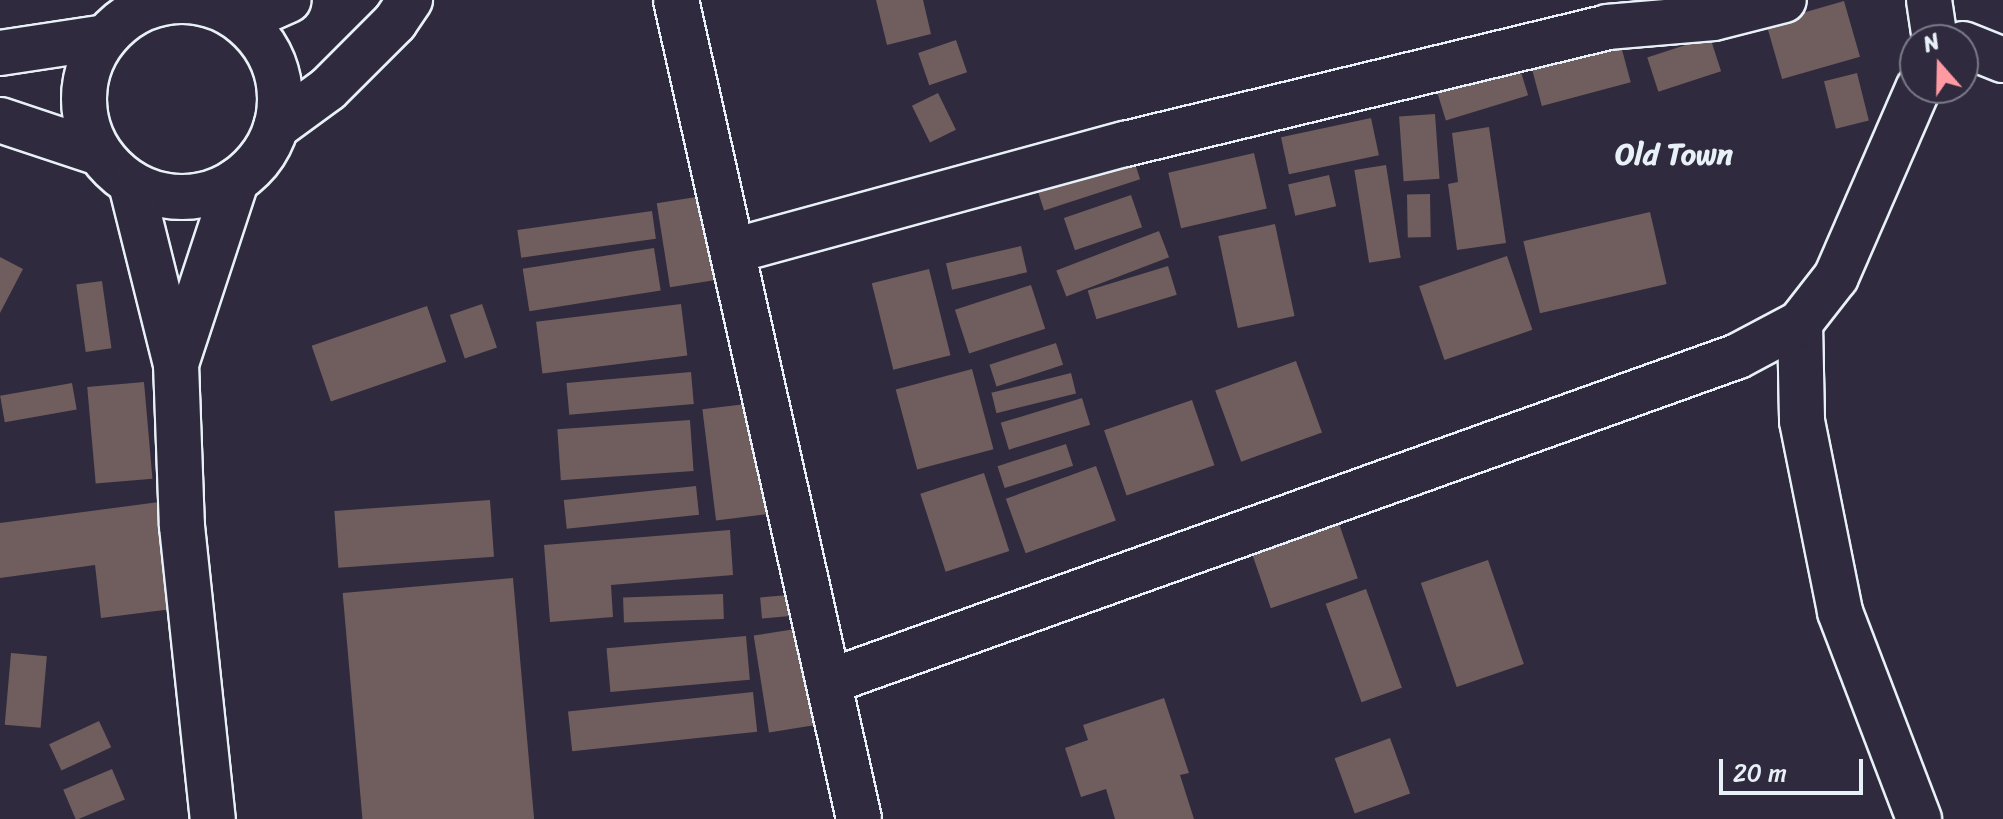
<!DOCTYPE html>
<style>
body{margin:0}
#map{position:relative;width:2003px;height:819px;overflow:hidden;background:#2f2a3d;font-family:Sriracha,sans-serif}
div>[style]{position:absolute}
.building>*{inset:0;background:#705d5d;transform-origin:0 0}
.roads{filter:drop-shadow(2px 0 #e8f1f8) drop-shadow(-2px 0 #e8f1f8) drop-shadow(0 2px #e8f1f8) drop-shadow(0 -2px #e8f1f8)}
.minor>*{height:44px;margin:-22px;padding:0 22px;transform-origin:22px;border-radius:22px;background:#2f2a3d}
.minor>.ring{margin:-22px;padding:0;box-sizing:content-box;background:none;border:44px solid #2f2a3d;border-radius:50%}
span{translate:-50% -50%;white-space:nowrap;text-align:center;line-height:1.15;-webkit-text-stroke:7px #2f2a3d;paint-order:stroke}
.district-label{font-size:30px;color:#e8f1f8;font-weight:700}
.north{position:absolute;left:1899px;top:24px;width:80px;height:80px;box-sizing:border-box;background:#2f2a3d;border:2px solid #797a88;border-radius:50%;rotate:340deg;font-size:22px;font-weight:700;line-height:32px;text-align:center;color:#e8f1f8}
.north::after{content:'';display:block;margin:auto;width:28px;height:36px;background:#ff9aa2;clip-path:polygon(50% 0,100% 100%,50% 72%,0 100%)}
.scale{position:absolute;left:1719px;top:759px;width:144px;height:36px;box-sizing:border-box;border:4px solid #e8f1f8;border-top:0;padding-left:10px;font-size:24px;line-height:28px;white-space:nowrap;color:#e8f1f8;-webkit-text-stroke:6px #2f2a3d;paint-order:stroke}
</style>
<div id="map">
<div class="building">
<i style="clip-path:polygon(876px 0,923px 0,931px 34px,887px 45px)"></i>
<i style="left:1844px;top:1px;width:58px;height:81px;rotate:74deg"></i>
<i style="left:1617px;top:31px;width:53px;height:92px;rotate:75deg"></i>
<i style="left:1710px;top:37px;width:36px;height:66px;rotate:72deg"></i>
<i style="left:956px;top:40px;width:34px;height:40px;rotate:71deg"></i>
<i style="left:1517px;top:59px;width:38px;height:86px;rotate:73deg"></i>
<i style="left:1857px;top:73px;width:49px;height:34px;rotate:76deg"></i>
<i style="left:938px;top:93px;width:41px;height:29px;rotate:64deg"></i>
<i style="left:1435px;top:114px;width:65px;height:36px;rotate:86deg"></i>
<i style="left:1371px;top:118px;width:38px;height:92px;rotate:78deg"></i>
<i style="clip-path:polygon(1489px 127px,1506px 243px,1457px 250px,1448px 184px,1458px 182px,1452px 133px)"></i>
<i style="left:1129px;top:145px;width:36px;height:101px;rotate:72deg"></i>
<i style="left:1254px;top:153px;width:57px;height:88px;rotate:77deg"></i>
<i style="left:1386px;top:165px;width:94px;height:32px;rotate:81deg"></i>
<i style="left:1329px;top:175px;width:32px;height:42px;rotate:77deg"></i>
<i style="left:715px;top:194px;width:85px;height:59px;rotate:81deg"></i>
<i style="left:1430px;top:194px;width:43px;height:23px;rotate:89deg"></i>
<i style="left:1131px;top:195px;width:34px;height:71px;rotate:71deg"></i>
<i style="left:652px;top:211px;width:28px;height:136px;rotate:82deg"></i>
<i style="left:1650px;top:212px;width:74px;height:130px;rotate:77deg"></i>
<i style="left:1275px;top:224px;width:94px;height:58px;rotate:78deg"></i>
<i style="left:1159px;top:231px;width:28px;height:110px;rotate:69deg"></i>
<i style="left:1021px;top:246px;width:27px;height:77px;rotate:77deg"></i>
<i style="left:654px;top:248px;width:43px;height:133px;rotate:81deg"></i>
<i style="left:1507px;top:256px;width:78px;height:93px;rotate:71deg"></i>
<i style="clip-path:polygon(0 257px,23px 269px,0 313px)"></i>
<i style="left:1168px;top:266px;width:30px;height:84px;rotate:73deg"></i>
<i style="left:929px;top:269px;width:89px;height:59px;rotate:76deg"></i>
<i style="left:102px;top:281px;width:68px;height:26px;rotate:82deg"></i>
<i style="left:1031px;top:285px;width:46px;height:80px;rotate:72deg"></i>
<i style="left:482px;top:304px;width:46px;height:34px;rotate:71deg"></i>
<i style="left:681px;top:304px;width:52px;height:146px;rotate:83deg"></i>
<i style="left:427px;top:306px;width:59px;height:122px;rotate:71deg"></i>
<i style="left:1056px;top:343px;width:23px;height:70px;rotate:72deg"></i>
<i style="left:1296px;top:361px;width:76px;height:86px;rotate:70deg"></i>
<i style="left:972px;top:369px;width:83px;height:79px;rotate:75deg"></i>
<i style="left:691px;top:372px;width:32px;height:125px;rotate:85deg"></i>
<i style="left:1071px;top:373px;width:21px;height:82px;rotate:76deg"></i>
<i style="left:144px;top:382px;width:97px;height:57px;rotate:85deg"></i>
<i style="left:72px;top:383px;width:27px;height:73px;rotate:80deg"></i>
<i style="left:1082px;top:398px;width:28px;height:85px;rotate:73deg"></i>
<i style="left:1192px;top:400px;width:69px;height:93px;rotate:71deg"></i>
<i style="left:754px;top:403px;width:112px;height:52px;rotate:83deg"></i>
<i style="left:690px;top:420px;width:51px;height:133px;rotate:86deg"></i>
<i style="left:1066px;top:444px;width:23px;height:72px;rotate:72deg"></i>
<i style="left:1096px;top:466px;width:58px;height:96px;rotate:70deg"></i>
<i style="left:984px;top:473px;width:82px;height:67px;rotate:72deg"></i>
<i style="left:696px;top:486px;width:29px;height:133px;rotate:84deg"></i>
<i style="left:490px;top:500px;width:57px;height:156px;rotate:86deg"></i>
<i style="clip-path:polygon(159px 502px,172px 609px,101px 618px,95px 565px,0 578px,0 523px)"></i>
<i style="left:1336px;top:515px;width:67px;height:92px;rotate:71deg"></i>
<i style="clip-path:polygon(730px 530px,733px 575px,611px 585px,613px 617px,550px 622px,544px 545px)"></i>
<i style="left:1488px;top:560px;width:110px;height:71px;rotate:71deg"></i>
<i style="left:513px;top:578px;width:242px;height:171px;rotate:85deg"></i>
<i style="left:1366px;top:589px;width:105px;height:43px;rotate:70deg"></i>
<i style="left:723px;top:594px;width:25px;height:100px;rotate:88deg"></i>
<i style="left:800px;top:594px;width:21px;height:40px;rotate:85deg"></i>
<i style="left:808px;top:627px;width:98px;height:55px;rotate:81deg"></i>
<i style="left:746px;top:636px;width:44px;height:140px;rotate:85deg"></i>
<i style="left:11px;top:653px;width:36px;height:72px;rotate:5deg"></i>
<i style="left:753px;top:692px;width:40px;height:186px;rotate:84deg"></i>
<i style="clip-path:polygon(1164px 698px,1189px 773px,1180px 775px,1194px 819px,1115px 819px,1106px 789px,1081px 797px,1065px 748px,1088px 740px,1083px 725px)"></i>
<i style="left:99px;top:721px;width:29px;height:55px;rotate:65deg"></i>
<i style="left:1390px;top:738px;width:59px;height:59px;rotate:70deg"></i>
<i style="left:112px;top:769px;width:33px;height:53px;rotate:67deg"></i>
</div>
<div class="roads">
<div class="minor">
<i style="left:676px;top:0;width:839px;rotate:77.4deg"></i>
<i style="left:1929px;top:0;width:40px;rotate:81.5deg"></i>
<i class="ring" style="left:84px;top:1px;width:152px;height:152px"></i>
<i style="left:242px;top:21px;width:51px;rotate:-24.1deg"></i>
<i style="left:1963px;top:44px;width:43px;rotate:21.8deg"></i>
<i style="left:0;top:53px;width:107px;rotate:-8.6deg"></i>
<i style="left:0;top:120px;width:104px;rotate:18.4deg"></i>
<i style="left:276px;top:127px;width:64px;rotate:-36.2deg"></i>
<i style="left:328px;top:89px;width:95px;rotate:-45deg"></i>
<i style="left:395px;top:22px;width:27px;rotate:-56deg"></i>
<i style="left:131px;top:184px;width:186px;rotate:76deg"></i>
<i style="left:176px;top:364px;width:162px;rotate:87.9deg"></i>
<i style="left:182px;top:526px;width:295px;rotate:84deg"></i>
<i style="left:733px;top:251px;width:406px;rotate:-15.3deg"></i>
<i style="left:1125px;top:144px;width:496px;rotate:-13.6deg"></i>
<i style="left:1607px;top:27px;width:107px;rotate:-4.8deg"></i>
<i style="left:1714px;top:18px;width:72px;rotate:-14.4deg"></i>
<i style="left:1800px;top:323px;width:98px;rotate:88.8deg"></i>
<i style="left:1802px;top:421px;width:195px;rotate:78.7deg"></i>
<i style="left:1840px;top:612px;width:222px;rotate:69.1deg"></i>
<i style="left:176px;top:364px;width:193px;rotate:-71.8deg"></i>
<i style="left:831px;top:681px;width:963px;rotate:-19.71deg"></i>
<i style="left:1738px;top:356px;width:70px;rotate:-28deg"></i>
<i style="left:1800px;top:323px;width:58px;rotate:-52deg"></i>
<i style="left:1836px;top:277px;width:206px;rotate:-66.5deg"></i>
</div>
</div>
<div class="district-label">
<span style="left:1674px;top:154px">Old Town</span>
</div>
<div class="north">N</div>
<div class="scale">20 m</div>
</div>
